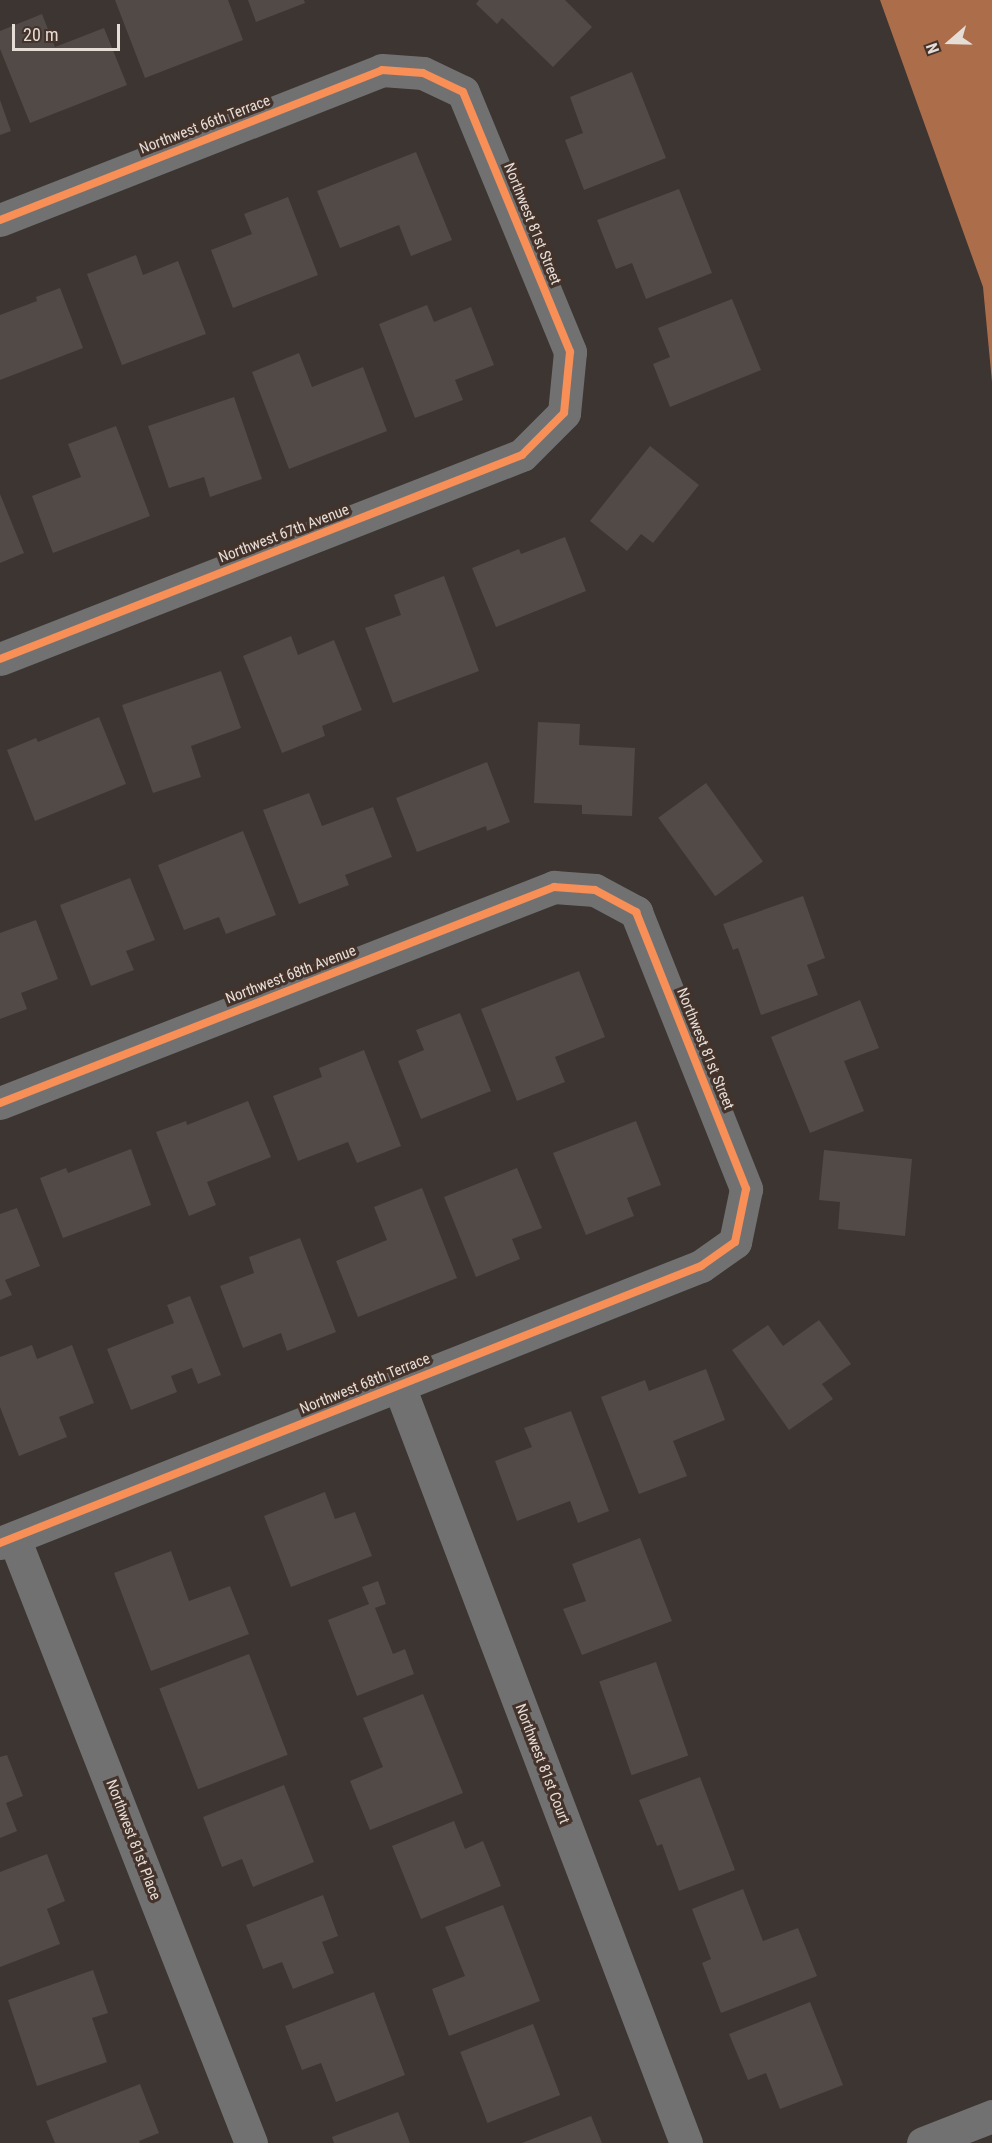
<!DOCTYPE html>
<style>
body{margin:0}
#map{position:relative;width:992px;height:2143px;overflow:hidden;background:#3d3531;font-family:"Roboto Condensed",sans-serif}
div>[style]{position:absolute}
.water>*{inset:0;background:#ab6d4a}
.building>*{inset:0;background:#514a46;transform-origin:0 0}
.minor>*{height:33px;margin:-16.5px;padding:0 16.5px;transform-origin:16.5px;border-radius:16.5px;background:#727172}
.cycleway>*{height:8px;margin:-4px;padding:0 4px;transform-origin:4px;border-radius:4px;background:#f78f57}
span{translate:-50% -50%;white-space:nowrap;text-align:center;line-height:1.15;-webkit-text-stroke:6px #43332b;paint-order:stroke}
.street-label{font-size:15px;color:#e7ddd7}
.north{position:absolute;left:920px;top:12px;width:60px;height:60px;-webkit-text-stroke:4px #43332b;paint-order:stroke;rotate:250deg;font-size:16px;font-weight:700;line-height:24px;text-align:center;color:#e7ddd7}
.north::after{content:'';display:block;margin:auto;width:21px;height:27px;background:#e7ddd7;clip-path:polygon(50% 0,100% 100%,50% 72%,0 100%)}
.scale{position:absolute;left:12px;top:24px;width:108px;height:27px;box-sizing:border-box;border:3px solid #e7ddd7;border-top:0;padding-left:8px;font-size:18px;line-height:21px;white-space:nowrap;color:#e7ddd7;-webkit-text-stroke:4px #43332b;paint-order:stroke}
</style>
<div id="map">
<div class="water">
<i style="clip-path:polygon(880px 0,992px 0,992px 382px,983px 287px)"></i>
</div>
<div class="building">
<i style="clip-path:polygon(115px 0,228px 0,243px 40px,145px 78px)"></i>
<i style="clip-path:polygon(248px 0,304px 0,305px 3px,256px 22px)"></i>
<i style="clip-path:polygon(479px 0,565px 0,592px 27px,553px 67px,502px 18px,497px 24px,476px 4px)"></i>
<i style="clip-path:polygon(42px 14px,55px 47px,104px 28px,127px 85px,30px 123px,0 49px,0 31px)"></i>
<i style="clip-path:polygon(632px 72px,666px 158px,584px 190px,565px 140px,583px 133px,570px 97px)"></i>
<i style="clip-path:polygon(0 100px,11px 131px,0 135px)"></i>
<i style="clip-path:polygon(416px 152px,452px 240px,411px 256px,399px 225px,340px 248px,317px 191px)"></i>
<i style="clip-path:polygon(679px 189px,712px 273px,646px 299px,632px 263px,616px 269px,597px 220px)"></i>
<i style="clip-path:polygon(288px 197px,318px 275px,233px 308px,211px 250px,252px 234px,244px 214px)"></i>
<i style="clip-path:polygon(136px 255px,143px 275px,178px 261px,206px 334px,122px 365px,87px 274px)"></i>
<i style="clip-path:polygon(60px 288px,83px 348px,0 380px,0 315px,37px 301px,36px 297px)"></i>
<i style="clip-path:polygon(732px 299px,761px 370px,670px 407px,653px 364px,670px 357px,658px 328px)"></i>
<i style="clip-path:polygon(427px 305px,434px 322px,471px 307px,494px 365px,455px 380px,463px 400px,415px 418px,379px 324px)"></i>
<i style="clip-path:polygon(299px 353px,312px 387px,363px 367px,387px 431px,289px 469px,252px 372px)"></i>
<i style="clip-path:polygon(234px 397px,262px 479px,210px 497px,204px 477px,169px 488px,148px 426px)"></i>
<i style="clip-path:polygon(116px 426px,150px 516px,53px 553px,32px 496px,81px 477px,68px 444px)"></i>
<i style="clip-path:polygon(650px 446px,699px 485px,653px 543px,641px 534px,627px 551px,590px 521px)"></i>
<i style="clip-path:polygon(0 494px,24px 553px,0 563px)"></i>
<i style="clip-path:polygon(565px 537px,586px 591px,496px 627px,472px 568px,519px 549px,521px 554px)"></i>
<i style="clip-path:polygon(444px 576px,479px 671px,393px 703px,365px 628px,401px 615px,394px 595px)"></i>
<i style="clip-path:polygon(291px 636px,298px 655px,334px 640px,362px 710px,322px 726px,325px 736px,282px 753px,243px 656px)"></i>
<i style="clip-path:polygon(221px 671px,241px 728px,191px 746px,201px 777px,153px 793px,122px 705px)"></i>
<i style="clip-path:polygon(99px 717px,126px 784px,35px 821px,7px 750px,36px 738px,38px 742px)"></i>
<i style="clip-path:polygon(538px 722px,580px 724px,579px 745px,635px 748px,632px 816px,582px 814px,582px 805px,534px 803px)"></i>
<i style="clip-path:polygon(487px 762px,510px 822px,487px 831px,486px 826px,417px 852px,396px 798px)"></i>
<i style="left:706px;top:783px;width:97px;height:59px;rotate:54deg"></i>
<i style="clip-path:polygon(309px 793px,322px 826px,373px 807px,392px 857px,345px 875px,349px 885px,299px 904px,263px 810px)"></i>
<i style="clip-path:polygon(243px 831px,276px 915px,226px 934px,219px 917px,184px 930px,158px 865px)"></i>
<i style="clip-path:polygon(130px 878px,155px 940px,126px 951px,134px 970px,91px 986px,60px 905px)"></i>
<i style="clip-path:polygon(803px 896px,825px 958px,807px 965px,818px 995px,761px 1015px,738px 948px,733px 950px,723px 924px)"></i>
<i style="clip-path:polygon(36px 920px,58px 979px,21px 993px,27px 1009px,0 1019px,0 933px)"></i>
<i style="clip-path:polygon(579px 971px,605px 1037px,555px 1057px,565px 1082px,517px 1101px,481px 1009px)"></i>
<i style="clip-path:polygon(860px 1000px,879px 1048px,844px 1061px,864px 1111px,810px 1133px,771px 1037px)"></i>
<i style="clip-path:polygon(460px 1013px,491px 1091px,421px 1119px,398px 1061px,424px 1050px,416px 1030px)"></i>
<i style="clip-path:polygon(364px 1050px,401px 1146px,357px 1163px,348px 1142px,298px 1161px,273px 1096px,322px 1077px,319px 1068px)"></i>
<i style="clip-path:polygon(248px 1101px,271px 1157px,207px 1182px,216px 1205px,189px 1216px,156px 1132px,186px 1121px,187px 1125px)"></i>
<i style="clip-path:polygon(636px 1121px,661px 1185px,627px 1198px,634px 1216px,586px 1235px,553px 1153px)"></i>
<i style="clip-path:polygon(131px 1149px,151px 1205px,63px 1238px,40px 1178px,66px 1168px,68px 1173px)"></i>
<i style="clip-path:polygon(824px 1150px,912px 1159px,905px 1236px,838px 1229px,840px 1202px,819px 1200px)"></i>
<i style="clip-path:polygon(517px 1168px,542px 1228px,512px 1239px,520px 1259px,476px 1277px,444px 1197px)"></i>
<i style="clip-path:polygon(422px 1188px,457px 1278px,358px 1317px,336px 1261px,387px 1240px,374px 1207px)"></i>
<i style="clip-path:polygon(17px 1208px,40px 1266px,5px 1280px,12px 1295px,0 1300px,0 1214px)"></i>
<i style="clip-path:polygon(300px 1238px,336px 1332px,287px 1351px,281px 1333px,243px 1348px,220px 1286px,254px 1273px,249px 1257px)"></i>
<i style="clip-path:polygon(190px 1296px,221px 1375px,198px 1384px,192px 1368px,171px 1376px,177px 1392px,131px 1410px,107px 1349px,174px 1323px,167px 1305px)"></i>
<i style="clip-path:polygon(819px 1320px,851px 1364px,822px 1384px,833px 1399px,789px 1430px,732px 1350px,768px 1325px,783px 1346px)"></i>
<i style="clip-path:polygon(32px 1345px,37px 1359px,72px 1345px,94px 1403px,59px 1417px,67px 1437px,19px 1456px,0 1407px,0 1357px)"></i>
<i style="clip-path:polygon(706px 1369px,725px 1420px,673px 1441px,687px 1476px,639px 1494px,601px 1397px,645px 1380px,649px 1391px)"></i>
<i style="clip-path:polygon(571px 1411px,609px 1511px,578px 1523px,570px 1501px,517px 1521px,495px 1461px,532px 1447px,524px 1428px)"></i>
<i style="clip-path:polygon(325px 1492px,335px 1519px,355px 1512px,372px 1556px,291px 1587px,264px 1516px)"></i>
<i style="clip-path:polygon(640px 1538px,672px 1621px,582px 1655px,563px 1609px,586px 1601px,572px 1564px)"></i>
<i style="clip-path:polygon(171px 1551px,189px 1601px,230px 1586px,249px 1634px,151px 1671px,114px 1573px)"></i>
<i style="clip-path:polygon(378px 1581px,386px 1604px,375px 1608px,393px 1654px,405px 1649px,414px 1674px,357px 1696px,328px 1620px,369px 1604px,362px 1587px)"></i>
<i style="left:249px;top:1654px;width:108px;height:96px;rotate:69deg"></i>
<i style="left:656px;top:1662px;width:99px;height:60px;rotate:71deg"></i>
<i style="clip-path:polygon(423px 1694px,463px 1793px,370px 1830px,350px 1781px,383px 1767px,363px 1718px)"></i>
<i style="clip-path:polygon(7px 1755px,23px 1796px,6px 1803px,17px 1831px,0 1838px,0 1757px)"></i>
<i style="clip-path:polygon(700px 1777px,735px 1870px,679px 1891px,662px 1844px,657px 1846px,639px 1800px)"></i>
<i style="clip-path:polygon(284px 1785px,314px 1862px,253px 1887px,242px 1859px,222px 1867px,203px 1817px)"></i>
<i style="clip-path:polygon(454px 1821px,465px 1849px,483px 1841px,501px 1886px,421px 1919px,392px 1846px)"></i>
<i style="clip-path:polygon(47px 1854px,65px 1901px,47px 1909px,60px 1944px,0 1967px,0 1872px)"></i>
<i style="clip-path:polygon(743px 1889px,763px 1941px,798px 1928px,817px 1976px,721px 2013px,702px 1963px,711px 1959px,692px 1909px)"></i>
<i style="clip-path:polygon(323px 1895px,338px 1936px,322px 1942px,334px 1973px,293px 1989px,282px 1962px,263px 1969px,246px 1925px)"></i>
<i style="clip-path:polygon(503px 1905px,540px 2001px,449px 2036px,432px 1989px,465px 1976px,445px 1927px)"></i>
<i style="clip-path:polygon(93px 1970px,108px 2013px,92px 2018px,107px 2062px,37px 2086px,8px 2000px)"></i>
<i style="clip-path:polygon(374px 1992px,405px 2075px,336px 2102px,321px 2063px,302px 2070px,285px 2026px)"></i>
<i style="clip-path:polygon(810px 2002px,843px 2085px,780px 2109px,766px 2073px,748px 2080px,729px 2034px)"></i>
<i style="left:533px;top:2024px;width:76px;height:78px;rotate:69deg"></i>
<i style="clip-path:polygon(140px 2084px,159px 2133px,139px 2141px,140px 2143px,55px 2143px,46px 2121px)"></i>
<i style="clip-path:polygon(398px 2112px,410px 2143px,334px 2143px,332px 2137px)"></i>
<i style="clip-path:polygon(591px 2116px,602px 2143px,522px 2143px)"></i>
</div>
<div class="minor">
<i style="left:0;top:220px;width:410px;rotate:-21.4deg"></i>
<i style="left:382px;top:70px;width:41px;rotate:4.2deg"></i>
<i style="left:423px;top:73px;width:44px;rotate:25.4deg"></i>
<i style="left:463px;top:92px;width:281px;rotate:67.6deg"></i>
<i style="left:570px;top:352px;width:61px;rotate:95.6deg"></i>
<i style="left:564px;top:413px;width:59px;rotate:135deg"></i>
<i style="left:522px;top:455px;width:560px;rotate:158.65deg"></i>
<i style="left:0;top:1103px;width:595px;rotate:-21.3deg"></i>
<i style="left:554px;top:887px;width:41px;rotate:4.2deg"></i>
<i style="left:595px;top:890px;width:47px;rotate:28.2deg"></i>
<i style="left:636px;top:912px;width:298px;rotate:68.3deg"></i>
<i style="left:746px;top:1189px;width:54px;rotate:101.7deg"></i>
<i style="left:735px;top:1242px;width:42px;rotate:144.8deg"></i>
<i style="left:701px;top:1266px;width:754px;rotate:158.44deg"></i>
<i style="left:399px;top:1386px;width:810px;rotate:69.24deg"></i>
<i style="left:14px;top:1538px;width:650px;rotate:68.61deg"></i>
<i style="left:923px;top:2143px;width:74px;rotate:-21.4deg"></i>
</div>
<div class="cycleway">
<i style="left:0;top:220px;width:410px;rotate:-21.4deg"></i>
<i style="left:382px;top:70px;width:41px;rotate:4.2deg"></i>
<i style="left:423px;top:73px;width:44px;rotate:25.4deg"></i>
<i style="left:463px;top:92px;width:281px;rotate:67.6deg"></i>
<i style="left:570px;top:352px;width:61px;rotate:95.6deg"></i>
<i style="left:564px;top:413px;width:59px;rotate:135deg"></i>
<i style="left:522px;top:455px;width:560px;rotate:158.65deg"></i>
<i style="left:0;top:1103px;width:595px;rotate:-21.3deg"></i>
<i style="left:554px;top:887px;width:41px;rotate:4.2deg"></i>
<i style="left:595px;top:890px;width:47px;rotate:28.2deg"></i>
<i style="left:636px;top:912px;width:298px;rotate:68.3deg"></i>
<i style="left:746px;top:1189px;width:54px;rotate:101.7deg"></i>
<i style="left:735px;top:1242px;width:42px;rotate:144.8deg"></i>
<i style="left:701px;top:1266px;width:754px;rotate:158.44deg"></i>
</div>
<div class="street-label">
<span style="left:205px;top:125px;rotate:-21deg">Northwest 66th Terrace</span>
<span style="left:532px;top:224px;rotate:68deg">Northwest 81st Street</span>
<span style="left:284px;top:534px;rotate:-21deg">Northwest 67th Avenue</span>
<span style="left:291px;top:975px;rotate:-21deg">Northwest 68th Avenue</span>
<span style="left:705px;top:1049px;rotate:68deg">Northwest 81st Street</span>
<span style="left:365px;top:1384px;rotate:-22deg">Northwest 68th Terrace</span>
<span style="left:542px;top:1764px;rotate:69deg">Northwest 81st Court</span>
<span style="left:133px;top:1840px;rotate:69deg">Northwest 81st Place</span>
</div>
<div class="north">N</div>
<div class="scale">20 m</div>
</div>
